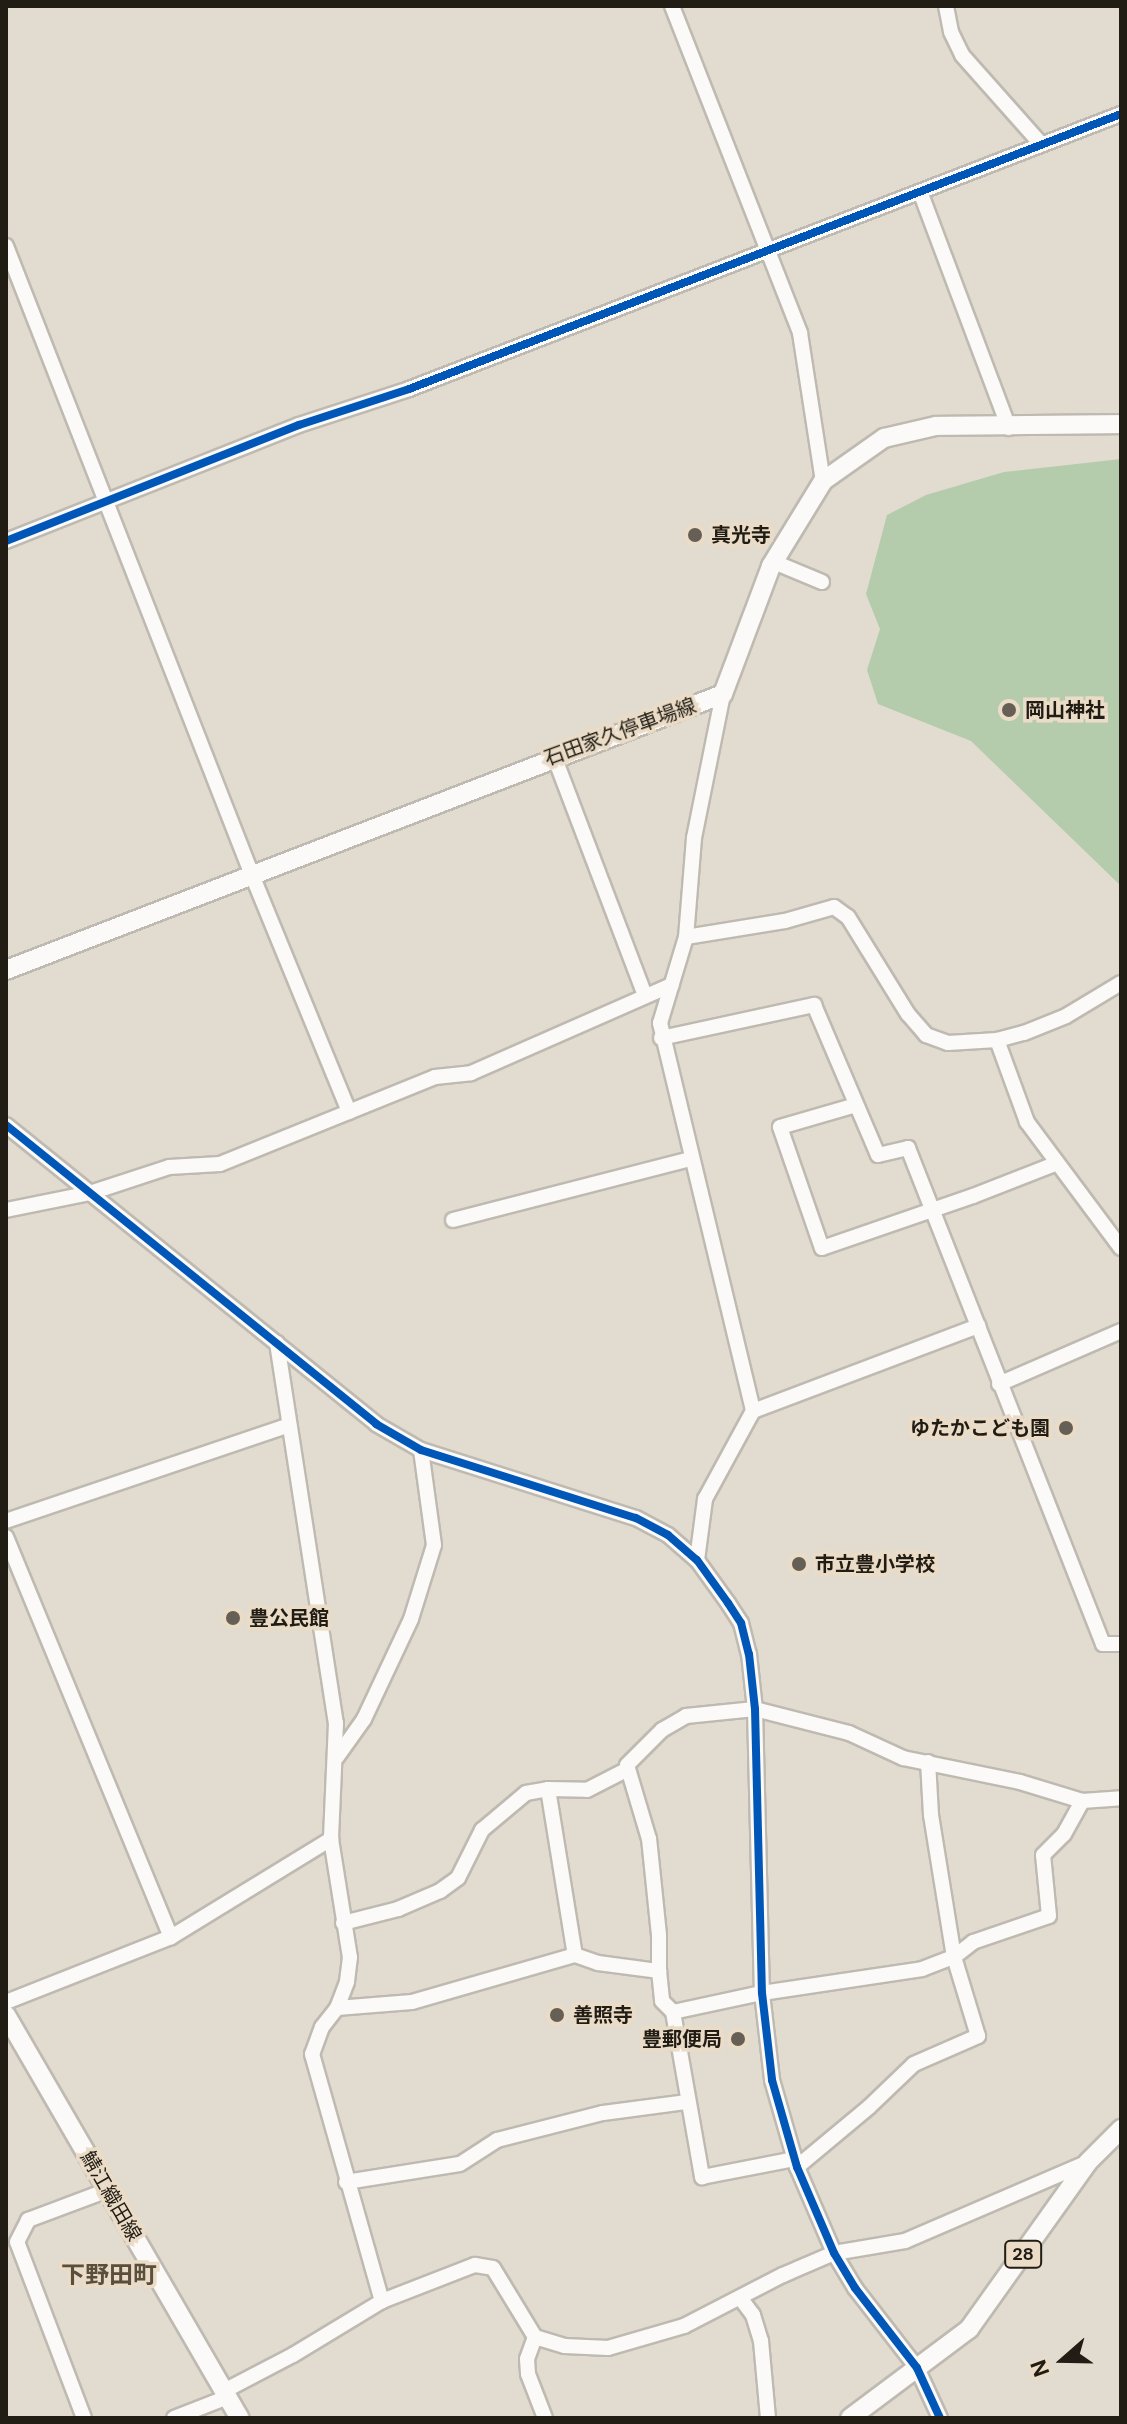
<!DOCTYPE html>
<meta charset="utf-8">
<style>
body{margin:0}
#map{position:relative;width:1127px;height:2424px;overflow:hidden;background:#e2dbcf;font-family:"DM Sans","Noto Sans JP",sans-serif}
div>[style]{position:absolute}
.forest>*{inset:0;background:#b4ccac}
.roads{filter:drop-shadow(2px 0 #bfbab1) drop-shadow(-2px 0 #bfbab1) drop-shadow(0 2px #bfbab1) drop-shadow(0 -2px #bfbab1)}
.minor>*{height:14px;margin:-7px;padding:0 7px;transform-origin:7px;border-radius:7px;background:#fbfaf8}
.major>*{height:18px;margin:-9px;padding:0 9px;transform-origin:9px;border-radius:9px;background:#fbfaf8}
.cycleway>*{height:8px;margin:-4px;padding:0 4px;transform-origin:4px;border-radius:4px;background:#0057b8}
.dots>*{width:22px;height:22px;translate:-50% -50%;box-sizing:border-box;border:4px solid #eadcc7;border-radius:50%}
span{translate:-50% -50%;white-space:nowrap;text-align:center;line-height:1.15;-webkit-text-stroke:7px #eadcc7;paint-order:stroke}
.shield-label span{padding:2px 6px;background:#eadcc7;border:2px solid;border-radius:6px;-webkit-text-stroke-width:0}
.shield-label{font-size:18px;color:#211c14;font-weight:700}
.poi-label{font-size:20px;color:#211c14;font-weight:700}
.left{translate:0 -50%;text-align:left}
.right{translate:-100% -50%;text-align:right}
.street-label{font-size:20px;color:#211c14}
.quarter-label{font-size:24px;color:#5a4e3c;font-weight:700}
.frame{position:absolute;inset:0;border:8px solid #211c14;pointer-events:none}
.north{position:absolute;left:1023px;top:2320px;width:80px;height:80px;-webkit-text-stroke:6px #eadcc7;paint-order:stroke;rotate:250deg;font-size:22px;font-weight:700;line-height:32px;text-align:center;color:#211c14}
.north::after{content:'';display:block;margin:auto;width:28px;height:36px;background:#211c14;clip-path:polygon(50% 0,100% 100%,50% 72%,0 100%)}
</style>
<div id="map">
<div class="forest">
<i style="clip-path:polygon(1121px 459px,1121px 886px,971px 741px,878px 704px,867px 670px,880px 629px,866px 594px,887px 515px,926px 495px,1004px 472px)"></i>
</div>
<div class="roads">
<div class="minor">
<i style="left:672px;top:6px;width:351px;rotate:68.6deg"></i>
<i style="left:800px;top:333px;width:150px;rotate:81.2deg"></i>
<i style="left:946px;top:6px;width:26px;rotate:79deg"></i>
<i style="left:951px;top:32px;width:25px;rotate:64deg"></i>
<i style="left:962px;top:55px;width:119px;rotate:48.4deg"></i>
<i style="left:921px;top:194px;width:250px;rotate:69.4deg"></i>
<i style="left:6px;top:246px;width:675px;rotate:68.64deg"></i>
<i style="left:252px;top:875px;width:256px;rotate:67.7deg"></i>
<i style="left:6px;top:541px;width:315px;rotate:-21.6deg"></i>
<i style="left:299px;top:425px;width:116px;rotate:-18.1deg"></i>
<i style="left:409px;top:389px;width:763px;rotate:-21.12deg"></i>
<i style="left:774px;top:562px;width:52px;rotate:22.6deg"></i>
<i style="left:723px;top:694px;width:147px;rotate:101.4deg"></i>
<i style="left:694px;top:838px;width:99px;rotate:94.6deg"></i>
<i style="left:686px;top:937px;width:90px;rotate:106.8deg"></i>
<i style="left:660px;top:1023px;width:399px;rotate:76.5deg"></i>
<i style="left:554px;top:756px;width:256px;rotate:69.2deg"></i>
<i style="left:686px;top:937px;width:100px;rotate:-9.2deg"></i>
<i style="left:785px;top:921px;width:51px;rotate:-15.9deg"></i>
<i style="left:834px;top:907px;width:17px;rotate:36deg"></i>
<i style="left:848px;top:917px;width:114px;rotate:58.3deg"></i>
<i style="left:908px;top:1014px;width:28px;rotate:49deg"></i>
<i style="left:926px;top:1035px;width:23px;rotate:20deg"></i>
<i style="left:948px;top:1043px;width:49px;rotate:-3.5deg"></i>
<i style="left:997px;top:1040px;width:28px;rotate:-15deg"></i>
<i style="left:1024px;top:1033px;width:45px;rotate:-22deg"></i>
<i style="left:1066px;top:1016px;width:64px;rotate:-31deg"></i>
<i style="left:661px;top:1038px;width:157px;rotate:-12.2deg"></i>
<i style="left:814px;top:1005px;width:163px;rotate:66.9deg"></i>
<i style="left:878px;top:1155px;width:31px;rotate:-13deg"></i>
<i style="left:908px;top:1148px;width:533px;rotate:68.54deg"></i>
<i style="left:1103px;top:1644px;width:18px"></i>
<i style="left:997px;top:1040px;width:87px;rotate:69.9deg"></i>
<i style="left:1027px;top:1122px;width:157px;rotate:53.3deg"></i>
<i style="left:856px;top:1105px;width:79px;rotate:163.9deg"></i>
<i style="left:780px;top:1127px;width:128px;rotate:70.9deg"></i>
<i style="left:822px;top:1248px;width:160px;rotate:-19deg"></i>
<i style="left:973px;top:1196px;width:90px;rotate:-21.4deg"></i>
<i style="left:6px;top:1125px;width:476px;rotate:38.9deg"></i>
<i style="left:376px;top:1424px;width:52px;rotate:30deg"></i>
<i style="left:421px;top:1450px;width:225px;rotate:17.6deg"></i>
<i style="left:636px;top:1518px;width:36px;rotate:28deg"></i>
<i style="left:668px;top:1535px;width:38px;rotate:41deg"></i>
<i style="left:697px;top:1560px;width:53px;rotate:54.2deg"></i>
<i style="left:728px;top:1603px;width:24px;rotate:57deg"></i>
<i style="left:741px;top:1623px;width:32px;rotate:76deg"></i>
<i style="left:749px;top:1654px;width:55px;rotate:83.8deg"></i>
<i style="left:755px;top:1709px;width:284px;rotate:88.6deg"></i>
<i style="left:762px;top:1993px;width:88px;rotate:83.4deg"></i>
<i style="left:772px;top:2080px;width:91px;rotate:74deg"></i>
<i style="left:797px;top:2167px;width:94px;rotate:66.7deg"></i>
<i style="left:834px;top:2253px;width:41px;rotate:59deg"></i>
<i style="left:855px;top:2288px;width:101px;rotate:52.2deg"></i>
<i style="left:917px;top:2368px;width:55px;rotate:65.3deg"></i>
<i style="left:6px;top:1210px;width:86px;rotate:-11.4deg"></i>
<i style="left:90px;top:1193px;width:83px;rotate:-18.2deg"></i>
<i style="left:169px;top:1167px;width:51px;rotate:-3.4deg"></i>
<i style="left:220px;top:1164px;width:232px;rotate:-22deg"></i>
<i style="left:435px;top:1077px;width:36px;rotate:-6deg"></i>
<i style="left:471px;top:1073px;width:219px;rotate:-23.7deg"></i>
<i style="left:453px;top:1220px;width:246px;rotate:-14.4deg"></i>
<i style="left:277px;top:1343px;width:385px;rotate:81.2deg"></i>
<i style="left:336px;top:1723px;width:116px;rotate:92.5deg"></i>
<i style="left:331px;top:1839px;width:120px;rotate:80.9deg"></i>
<i style="left:350px;top:1957px;width:25px;rotate:97deg"></i>
<i style="left:347px;top:1982px;width:28px;rotate:111deg"></i>
<i style="left:337px;top:2008px;width:24px;rotate:128deg"></i>
<i style="left:322px;top:2027px;width:29px;rotate:110deg"></i>
<i style="left:312px;top:2054px;width:257px;rotate:74.2deg"></i>
<i style="left:999px;top:1384px;width:133px;rotate:-23.5deg"></i>
<i style="left:6px;top:1521px;width:299px;rotate:-18.7deg"></i>
<i style="left:6px;top:1537px;width:433px;rotate:67.6deg"></i>
<i style="left:697px;top:1560px;width:62px;rotate:-82.5deg"></i>
<i style="left:705px;top:1499px;width:100px;rotate:-61.4deg"></i>
<i style="left:753px;top:1411px;width:241px;rotate:-20.7deg"></i>
<i style="left:337px;top:1757px;width:47px;rotate:-54.6deg"></i>
<i style="left:364px;top:1719px;width:110px;rotate:-64.8deg"></i>
<i style="left:411px;top:1619px;width:77px;rotate:-72.7deg"></i>
<i style="left:434px;top:1545px;width:96px;rotate:-97.8deg"></i>
<i style="left:548px;top:1789px;width:39px;rotate:1deg"></i>
<i style="left:587px;top:1790px;width:46px;rotate:-27.1deg"></i>
<i style="left:343px;top:1923px;width:57px;rotate:-14.3deg"></i>
<i style="left:398px;top:1909px;width:46px;rotate:-23.2deg"></i>
<i style="left:440px;top:1891px;width:22px;rotate:-36deg"></i>
<i style="left:458px;top:1878px;width:54px;rotate:-63.4deg"></i>
<i style="left:482px;top:1830px;width:57px;rotate:-40.1deg"></i>
<i style="left:526px;top:1793px;width:22px;rotate:-10deg"></i>
<i style="left:548px;top:1789px;width:168px;rotate:80.8deg"></i>
<i style="left:659px;top:1971px;width:30px;rotate:84deg"></i>
<i style="left:662px;top:2001px;width:16px;rotate:45deg"></i>
<i style="left:673px;top:2012px;width:168px;rotate:80deg"></i>
<i style="left:702px;top:2177px;width:95px;rotate:-11deg"></i>
<i style="left:6px;top:2002px;width:177px;rotate:-21.5deg"></i>
<i style="left:171px;top:1937px;width:188px;rotate:-31.5deg"></i>
<i style="left:337px;top:2008px;width:75px;rotate:-4.6deg"></i>
<i style="left:412px;top:2002px;width:170px;rotate:-16.1deg"></i>
<i style="left:575px;top:1955px;width:24px;rotate:19deg"></i>
<i style="left:598px;top:1963px;width:62px;rotate:7.5deg"></i>
<i style="left:659px;top:1971px;width:36px;rotate:-90deg"></i>
<i style="left:659px;top:1935px;width:97px;rotate:-95.9deg"></i>
<i style="left:649px;top:1839px;width:77px;rotate:-106.6deg"></i>
<i style="left:627px;top:1765px;width:49px;rotate:-45deg"></i>
<i style="left:662px;top:1730px;width:28px;rotate:-30deg"></i>
<i style="left:686px;top:1716px;width:69px;rotate:-5.8deg"></i>
<i style="left:755px;top:1709px;width:97px;rotate:14.3deg"></i>
<i style="left:849px;top:1733px;width:60px;rotate:24.8deg"></i>
<i style="left:903px;top:1758px;width:119px;rotate:11.6deg"></i>
<i style="left:1020px;top:1782px;width:65px;rotate:17deg"></i>
<i style="left:1082px;top:1801px;width:39px;rotate:-4deg"></i>
<i style="left:673px;top:2012px;width:91px;rotate:-12.1deg"></i>
<i style="left:762px;top:1993px;width:162px;rotate:-8.5deg"></i>
<i style="left:922px;top:1969px;width:34px;rotate:-21deg"></i>
<i style="left:954px;top:1957px;width:24px;rotate:-38deg"></i>
<i style="left:973px;top:1942px;width:80px;rotate:-18.9deg"></i>
<i style="left:1049px;top:1916px;width:61px;rotate:-95.6deg"></i>
<i style="left:1043px;top:1855px;width:30px;rotate:-45deg"></i>
<i style="left:1064px;top:1834px;width:38px;rotate:-61deg"></i>
<i style="left:797px;top:2167px;width:94px;rotate:-39.8deg"></i>
<i style="left:869px;top:2107px;width:62px;rotate:-43.7deg"></i>
<i style="left:914px;top:2064px;width:70px;rotate:-23.6deg"></i>
<i style="left:978px;top:2036px;width:83px;rotate:-106.9deg"></i>
<i style="left:954px;top:1957px;width:144px;rotate:-99.2deg"></i>
<i style="left:931px;top:1815px;width:53px;rotate:-93.2deg"></i>
<i style="left:346px;top:2182px;width:115px;rotate:-9deg"></i>
<i style="left:460px;top:2164px;width:44px;rotate:-33deg"></i>
<i style="left:497px;top:2140px;width:109px;rotate:-14.3deg"></i>
<i style="left:603px;top:2113px;width:85px;rotate:-7.5deg"></i>
<i style="left:741px;top:2299px;width:20px;rotate:53deg"></i>
<i style="left:753px;top:2315px;width:27px;rotate:73deg"></i>
<i style="left:761px;top:2341px;width:77px;rotate:84.8deg"></i>
<i style="left:535px;top:2337px;width:23px;rotate:110deg"></i>
<i style="left:527px;top:2359px;width:15px;rotate:86deg"></i>
<i style="left:528px;top:2374px;width:47px;rotate:68.9deg"></i>
<i style="left:84px;top:2418px;width:188px;rotate:-110.8deg"></i>
<i style="left:17px;top:2242px;width:25px;rotate:-63deg"></i>
<i style="left:28px;top:2220px;width:85px;rotate:-20.6deg"></i>
<i style="left:174px;top:2418px;width:55px;rotate:-21.4deg"></i>
<i style="left:225px;top:2398px;width:7px;rotate:-98deg"></i>
<i style="left:224px;top:2391px;width:78px;rotate:-27.6deg"></i>
<i style="left:293px;top:2355px;width:104px;rotate:-31.2deg"></i>
<i style="left:382px;top:2301px;width:100px;rotate:-21.2deg"></i>
<i style="left:475px;top:2265px;width:18px;rotate:9deg"></i>
<i style="left:493px;top:2268px;width:81px;rotate:58.7deg"></i>
<i style="left:535px;top:2337px;width:31px;rotate:17deg"></i>
<i style="left:565px;top:2346px;width:43px;rotate:2.7deg"></i>
<i style="left:608px;top:2348px;width:79px;rotate:-16.1deg"></i>
<i style="left:684px;top:2326px;width:111px;rotate:-27.3deg"></i>
<i style="left:783px;top:2275px;width:56px;rotate:-23.3deg"></i>
<i style="left:834px;top:2253px;width:72px;rotate:-9.6deg"></i>
<i style="left:905px;top:2241px;width:199px;rotate:-23.3deg"></i>
</div>
<div class="major">
<i style="left:6px;top:970px;width:768px;rotate:-21.05deg"></i>
<i style="left:723px;top:694px;width:137px;rotate:-69.4deg"></i>
<i style="left:771px;top:566px;width:100px;rotate:-58.5deg"></i>
<i style="left:823px;top:481px;width:75px;rotate:-35.2deg"></i>
<i style="left:884px;top:438px;width:53px;rotate:-13deg"></i>
<i style="left:936px;top:426px;width:185px;rotate:-0.6deg"></i>
<i style="left:6px;top:2015px;width:466px;rotate:59.9deg"></i>
<i style="left:850px;top:2418px;width:149px;rotate:-36.8deg"></i>
<i style="left:969px;top:2329px;width:205px;rotate:-54.5deg"></i>
<i style="left:1088px;top:2162px;width:47px;rotate:-45deg"></i>
</div>
</div>
<div class="cycleway">
<i style="left:6px;top:541px;width:315px;rotate:-21.6deg"></i>
<i style="left:299px;top:425px;width:116px;rotate:-18.1deg"></i>
<i style="left:409px;top:389px;width:763px;rotate:-21.12deg"></i>
<i style="left:6px;top:1125px;width:476px;rotate:38.9deg"></i>
<i style="left:376px;top:1424px;width:52px;rotate:30deg"></i>
<i style="left:421px;top:1450px;width:225px;rotate:17.6deg"></i>
<i style="left:636px;top:1518px;width:36px;rotate:28deg"></i>
<i style="left:668px;top:1535px;width:38px;rotate:41deg"></i>
<i style="left:697px;top:1560px;width:53px;rotate:54.2deg"></i>
<i style="left:728px;top:1603px;width:24px;rotate:57deg"></i>
<i style="left:741px;top:1623px;width:32px;rotate:76deg"></i>
<i style="left:749px;top:1654px;width:55px;rotate:83.8deg"></i>
<i style="left:755px;top:1709px;width:284px;rotate:88.6deg"></i>
<i style="left:762px;top:1993px;width:88px;rotate:83.4deg"></i>
<i style="left:772px;top:2080px;width:91px;rotate:74deg"></i>
<i style="left:797px;top:2167px;width:94px;rotate:66.7deg"></i>
<i style="left:834px;top:2253px;width:41px;rotate:59deg"></i>
<i style="left:855px;top:2288px;width:101px;rotate:52.2deg"></i>
<i style="left:917px;top:2368px;width:55px;rotate:65.3deg"></i>
</div>
<div class="dots">
<i style="left:695px;top:535px;background:#655f55"></i>
<i style="left:1009px;top:710px;background:#655f55"></i>
<i style="left:1066px;top:1428px;background:#655f55"></i>
<i style="left:799px;top:1564px;background:#655f55"></i>
<i style="left:233px;top:1618px;background:#655f55"></i>
<i style="left:557px;top:2015px;background:#655f55"></i>
<i style="left:738px;top:2039px;background:#655f55"></i>
</div>
<div class="shield-label">
<span style="left:1023px;top:2254px">28</span>
</div>
<div class="poi-label">
<span class="left" style="left:711px;top:535px">真光寺</span>
<span class="left" style="left:1025px;top:710px">岡山神社</span>
<span class="right" style="left:1050px;top:1428px">ゆたかこども園</span>
<span class="left" style="left:815px;top:1564px">市立豊小学校</span>
<span class="left" style="left:249px;top:1618px">豊公民館</span>
<span class="left" style="left:573px;top:2015px">善照寺</span>
<span class="right" style="left:722px;top:2039px">豊郵便局</span>
</div>
<div class="street-label">
<span style="left:620px;top:732px;rotate:-20deg">石田家久停車場線</span>
<span style="left:111px;top:2196px;rotate:60deg">鯖江織田線</span>
</div>
<div class="quarter-label">
<span style="left:109px;top:2275px">下野田町</span>
</div>
<div class="frame"></div>
<div class="north">N</div>
</div>
